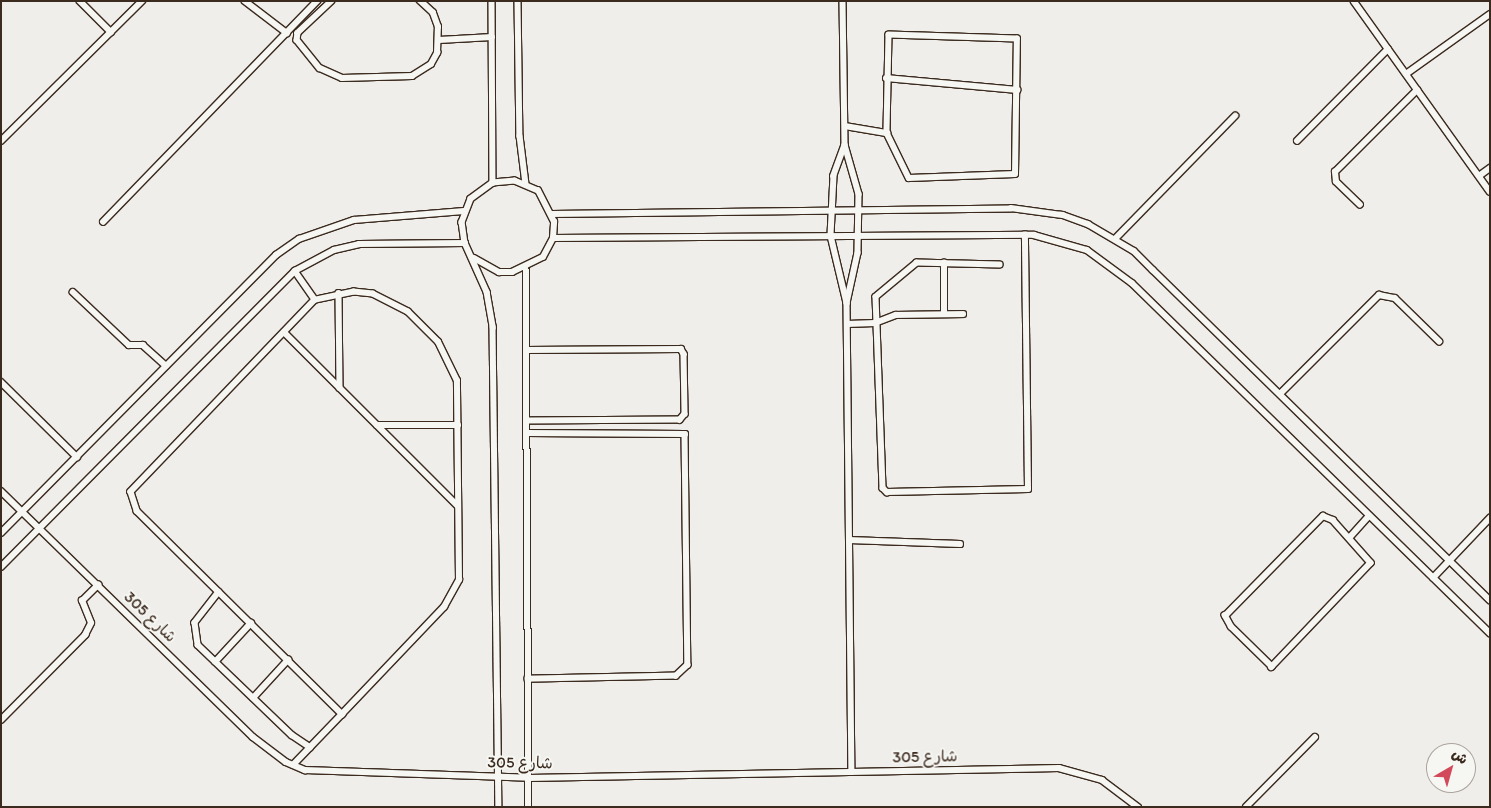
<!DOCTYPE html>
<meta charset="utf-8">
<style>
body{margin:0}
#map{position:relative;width:1491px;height:808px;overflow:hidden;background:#efeeea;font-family:Itim,"Playpen Sans Arabic",sans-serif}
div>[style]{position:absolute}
.roads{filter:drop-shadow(1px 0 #3b2a1e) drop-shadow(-1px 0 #3b2a1e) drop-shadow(0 1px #3b2a1e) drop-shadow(0 -1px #3b2a1e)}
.lane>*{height:5.5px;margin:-2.75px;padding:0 2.75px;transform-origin:2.75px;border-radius:2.75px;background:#f6f6f2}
span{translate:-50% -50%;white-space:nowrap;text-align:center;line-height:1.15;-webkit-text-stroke:4px #f6f6f2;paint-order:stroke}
.street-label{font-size:16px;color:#3b2a1e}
.frame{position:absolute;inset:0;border:2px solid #3b2a1e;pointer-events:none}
.north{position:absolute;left:1426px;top:743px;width:50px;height:50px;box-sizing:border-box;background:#f6f6f2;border:1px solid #aba49d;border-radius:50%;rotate:38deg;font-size:14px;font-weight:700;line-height:20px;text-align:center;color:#3b2a1e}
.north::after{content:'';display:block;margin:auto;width:18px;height:22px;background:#d1495b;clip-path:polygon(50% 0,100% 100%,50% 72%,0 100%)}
</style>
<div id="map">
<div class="roads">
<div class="lane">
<i style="left:80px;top:1px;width:44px;rotate:45deg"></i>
<i style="left:245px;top:1px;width:53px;rotate:37.3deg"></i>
<i style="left:332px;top:1px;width:47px;rotate:136.7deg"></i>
<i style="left:298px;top:33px;width:7px;rotate:98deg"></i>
<i style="left:297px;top:40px;width:36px;rotate:51deg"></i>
<i style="left:320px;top:68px;width:24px;rotate:24deg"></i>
<i style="left:342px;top:78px;width:70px;rotate:-1.6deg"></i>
<i style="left:412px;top:76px;width:22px;rotate:-32deg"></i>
<i style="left:431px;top:64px;width:13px;rotate:-61deg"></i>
<i style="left:437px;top:53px;width:26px;rotate:-88deg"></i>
<i style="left:438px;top:27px;width:15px;rotate:-110deg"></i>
<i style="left:433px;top:13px;width:18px;rotate:-137deg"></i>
<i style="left:492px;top:1px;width:182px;rotate:89.7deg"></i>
<i style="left:518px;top:1px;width:135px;rotate:89.2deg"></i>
<i style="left:520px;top:136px;width:48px;rotate:82.9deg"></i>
<i style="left:843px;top:1px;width:144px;rotate:89.2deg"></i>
<i style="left:845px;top:145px;width:51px;rotate:74.1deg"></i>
<i style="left:859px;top:194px;width:59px;rotate:91deg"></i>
<i style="left:858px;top:253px;width:51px;rotate:102.4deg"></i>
<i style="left:847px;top:303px;width:469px;rotate:89.4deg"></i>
<i style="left:1354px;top:1px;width:234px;rotate:54.5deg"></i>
<i style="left:439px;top:40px;width:53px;rotate:-3.2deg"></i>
<i style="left:1406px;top:74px;width:103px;rotate:-35.5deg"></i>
<i style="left:886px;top:78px;width:132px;rotate:5.2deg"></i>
<i style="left:845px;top:126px;width:43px;rotate:9.5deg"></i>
<i style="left:887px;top:133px;width:50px;rotate:63.9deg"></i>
<i style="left:909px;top:178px;width:106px;rotate:-2.2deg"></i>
<i style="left:1015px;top:174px;width:135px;rotate:-89.2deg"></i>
<i style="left:1017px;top:39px;width:128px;rotate:-178.2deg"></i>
<i style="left:889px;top:35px;width:98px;rotate:91.2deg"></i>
<i style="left:1px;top:141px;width:199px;rotate:-44.8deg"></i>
<i style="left:1297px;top:141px;width:129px;rotate:-45.3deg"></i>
<i style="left:845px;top:145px;width:33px;rotate:110deg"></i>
<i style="left:834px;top:176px;width:60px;rotate:92.9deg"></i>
<i style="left:831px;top:236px;width:69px;rotate:76.6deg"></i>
<i style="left:1479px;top:176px;width:14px;rotate:-36deg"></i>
<i style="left:1360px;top:205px;width:33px;rotate:-136deg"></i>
<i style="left:1336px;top:182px;width:10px;rotate:-96deg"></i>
<i style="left:1335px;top:172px;width:116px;rotate:-45deg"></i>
<i style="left:552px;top:214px;width:459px;rotate:-0.7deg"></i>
<i style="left:1011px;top:208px;width:52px;rotate:7.7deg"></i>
<i style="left:1063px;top:215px;width:27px;rotate:20deg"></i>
<i style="left:1088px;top:224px;width:53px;rotate:30.4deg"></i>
<i style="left:1134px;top:251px;width:27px;rotate:45deg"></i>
<i style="left:1153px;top:270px;width:472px;rotate:44.4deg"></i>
<i style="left:103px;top:222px;width:308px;rotate:-45.9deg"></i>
<i style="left:553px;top:238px;width:481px;rotate:-0.4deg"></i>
<i style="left:1034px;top:235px;width:55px;rotate:15.8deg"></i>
<i style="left:1087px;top:250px;width:56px;rotate:36.3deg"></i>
<i style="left:1132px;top:283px;width:501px;rotate:44.35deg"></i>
<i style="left:1115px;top:239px;width:172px;rotate:-45.7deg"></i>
<i style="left:474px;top:258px;width:29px;rotate:29deg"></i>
<i style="left:499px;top:272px;width:13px"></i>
<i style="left:512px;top:272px;width:34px;rotate:-26deg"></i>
<i style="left:543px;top:257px;width:21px;rotate:-62deg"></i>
<i style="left:553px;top:238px;width:16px;rotate:-86deg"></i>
<i style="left:554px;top:222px;width:35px;rotate:-117deg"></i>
<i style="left:538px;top:191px;width:25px;rotate:-157deg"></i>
<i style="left:515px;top:181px;width:22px;rotate:175deg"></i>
<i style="left:493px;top:183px;width:27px;rotate:144deg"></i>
<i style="left:471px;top:199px;width:25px;rotate:111deg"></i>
<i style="left:462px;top:222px;width:21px;rotate:82deg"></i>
<i style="left:465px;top:243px;width:54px;rotate:65.8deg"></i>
<i style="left:487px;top:292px;width:36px;rotate:80deg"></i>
<i style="left:493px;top:327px;width:480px;rotate:89.3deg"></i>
<i style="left:1000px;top:265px;width:83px;rotate:-178.6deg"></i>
<i style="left:917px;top:263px;width:53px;rotate:140.3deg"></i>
<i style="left:876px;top:297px;width:191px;rotate:87.9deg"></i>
<i style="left:883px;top:488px;width:6px;rotate:45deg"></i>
<i style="left:887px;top:492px;width:141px;rotate:-1.2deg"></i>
<i style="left:1028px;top:489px;width:254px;rotate:-90.7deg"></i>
<i style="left:526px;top:269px;width:538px;rotate:89.68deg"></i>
<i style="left:295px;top:271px;width:35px;rotate:55deg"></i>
<i style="left:73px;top:292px;width:77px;rotate:43.4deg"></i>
<i style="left:129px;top:345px;width:14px"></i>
<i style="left:143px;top:345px;width:31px;rotate:42deg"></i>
<i style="left:339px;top:293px;width:95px;rotate:89.4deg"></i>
<i style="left:944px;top:314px;width:51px;rotate:-90deg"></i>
<i style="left:847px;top:324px;width:28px;rotate:-2deg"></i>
<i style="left:875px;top:323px;width:22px;rotate:-21deg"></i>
<i style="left:896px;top:315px;width:67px;rotate:-0.9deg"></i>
<i style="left:284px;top:332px;width:246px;rotate:45deg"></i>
<i style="left:526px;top:350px;width:155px;rotate:-0.4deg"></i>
<i style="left:681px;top:349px;width:6px;rotate:59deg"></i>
<i style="left:684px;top:354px;width:60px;rotate:89deg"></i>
<i style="left:685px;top:414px;width:8px;rotate:130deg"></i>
<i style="left:680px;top:420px;width:153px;rotate:179.6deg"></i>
<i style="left:1px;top:382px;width:107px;rotate:44.6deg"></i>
<i style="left:1280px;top:394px;width:140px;rotate:-45deg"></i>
<i style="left:1379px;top:295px;width:16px;rotate:11deg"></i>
<i style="left:1395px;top:298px;width:62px;rotate:44.3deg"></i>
<i style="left:377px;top:425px;width:81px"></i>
<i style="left:527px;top:433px;width:158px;rotate:0.4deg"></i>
<i style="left:685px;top:434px;width:231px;rotate:89.3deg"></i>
<i style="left:688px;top:665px;width:16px;rotate:137deg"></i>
<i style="left:676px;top:676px;width:148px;rotate:178.8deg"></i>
<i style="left:1px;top:491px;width:352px;rotate:44.3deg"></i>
<i style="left:253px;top:737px;width:41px;rotate:37.1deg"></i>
<i style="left:286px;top:762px;width:21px;rotate:23deg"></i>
<i style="left:305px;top:770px;width:224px;rotate:2deg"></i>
<i style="left:529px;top:778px;width:530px;rotate:-1.08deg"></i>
<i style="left:1059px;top:768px;width:45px;rotate:15.6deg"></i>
<i style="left:1102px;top:780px;width:45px;rotate:36.9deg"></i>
<i style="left:1323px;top:516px;width:11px;rotate:22deg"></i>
<i style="left:1333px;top:520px;width:57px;rotate:48.5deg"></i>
<i style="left:1371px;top:563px;width:144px;rotate:133.6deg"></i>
<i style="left:1272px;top:667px;width:57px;rotate:-135.7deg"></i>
<i style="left:1231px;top:627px;width:13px;rotate:-119deg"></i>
<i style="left:1225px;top:616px;width:140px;rotate:-45.6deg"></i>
<i style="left:1px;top:533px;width:391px;rotate:-45.3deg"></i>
<i style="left:276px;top:255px;width:28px;rotate:-35deg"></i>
<i style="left:299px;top:239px;width:58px;rotate:-19.1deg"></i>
<i style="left:354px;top:220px;width:110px;rotate:-4.7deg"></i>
<i style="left:1350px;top:537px;width:28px;rotate:-48deg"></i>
<i style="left:849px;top:540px;width:111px;rotate:2.1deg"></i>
<i style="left:1px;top:567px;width:417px;rotate:-45.2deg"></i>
<i style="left:295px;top:271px;width:44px;rotate:-28.3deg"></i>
<i style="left:334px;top:250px;width:26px;rotate:-13deg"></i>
<i style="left:359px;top:244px;width:106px;rotate:-0.5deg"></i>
<i style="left:1433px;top:578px;width:83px;rotate:-46.5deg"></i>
<i style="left:219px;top:592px;width:39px;rotate:128deg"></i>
<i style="left:195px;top:623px;width:22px;rotate:82deg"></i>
<i style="left:198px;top:645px;width:130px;rotate:43.8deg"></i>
<i style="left:292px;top:735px;width:22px;rotate:34deg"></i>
<i style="left:215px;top:662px;width:53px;rotate:-47.3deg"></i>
<i style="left:253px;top:698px;width:52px;rotate:-47.4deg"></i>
<i style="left:1px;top:720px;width:120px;rotate:-45.3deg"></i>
<i style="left:85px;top:635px;width:13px;rotate:-63deg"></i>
<i style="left:91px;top:623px;width:24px;rotate:-112deg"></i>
<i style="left:82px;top:601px;width:23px;rotate:-45deg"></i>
<i style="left:293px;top:765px;width:71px;rotate:-46.1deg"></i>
<i style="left:342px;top:714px;width:148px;rotate:-46.4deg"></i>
<i style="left:444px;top:607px;width:31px;rotate:-61deg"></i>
<i style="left:459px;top:580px;width:199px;rotate:-90.6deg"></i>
<i style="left:457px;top:381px;width:43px;rotate:-116deg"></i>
<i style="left:438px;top:342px;width:42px;rotate:-135deg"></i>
<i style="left:408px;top:312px;width:39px;rotate:-153deg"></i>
<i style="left:373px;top:294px;width:19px;rotate:-174deg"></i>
<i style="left:354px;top:292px;width:40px;rotate:168deg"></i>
<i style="left:315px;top:300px;width:266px;rotate:133.8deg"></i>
<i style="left:131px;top:492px;width:20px;rotate:72deg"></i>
<i style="left:137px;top:511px;width:289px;rotate:44.7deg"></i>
<i style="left:1246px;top:807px;width:98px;rotate:-45.4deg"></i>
</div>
</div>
<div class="street-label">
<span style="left:150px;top:617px;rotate:44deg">شارع 305</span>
<span style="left:925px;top:757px;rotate:-1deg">شارع 305</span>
<span style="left:520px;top:763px;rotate:1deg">شارع 305</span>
</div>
<div class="frame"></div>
<div class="north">ش</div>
</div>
